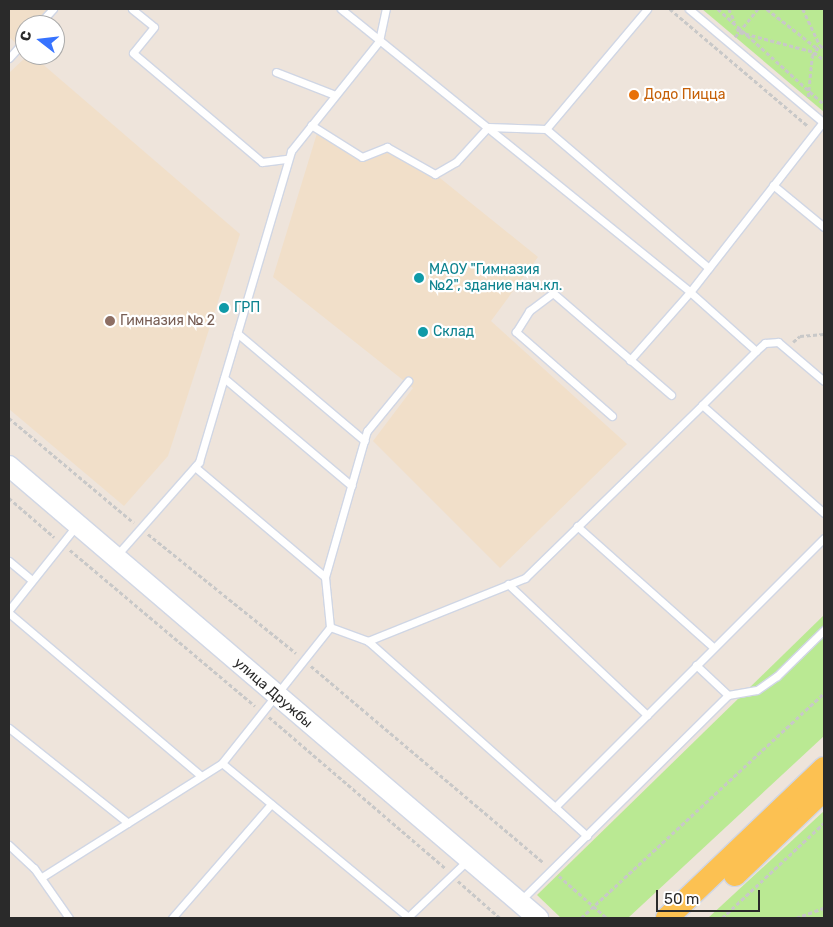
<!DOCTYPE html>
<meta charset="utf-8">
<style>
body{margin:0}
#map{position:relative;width:833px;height:927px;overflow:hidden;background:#eee4db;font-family:Rubik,sans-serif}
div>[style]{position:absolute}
.education>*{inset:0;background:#f1dfc9}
.green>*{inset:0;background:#bae993}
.path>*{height:2.5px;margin-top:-1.25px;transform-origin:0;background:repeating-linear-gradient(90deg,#c8c8c8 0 4px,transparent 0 6.5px)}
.roads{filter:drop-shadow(1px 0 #d0d6e4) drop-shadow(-1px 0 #d0d6e4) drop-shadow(0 1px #d0d6e4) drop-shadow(0 -1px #d0d6e4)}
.service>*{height:7px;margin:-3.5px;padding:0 3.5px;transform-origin:3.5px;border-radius:3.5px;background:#fff}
.secondary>*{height:20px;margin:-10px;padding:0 10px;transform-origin:10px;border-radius:10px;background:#fff}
.primary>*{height:22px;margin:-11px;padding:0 11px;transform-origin:11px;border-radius:11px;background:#fcc152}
.dots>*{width:14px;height:14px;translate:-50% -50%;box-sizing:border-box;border:2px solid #fff;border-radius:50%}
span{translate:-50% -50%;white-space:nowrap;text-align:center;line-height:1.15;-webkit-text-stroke:4.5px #fff;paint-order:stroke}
.food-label{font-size:14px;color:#c56008}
.left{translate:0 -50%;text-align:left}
.culture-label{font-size:14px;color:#0d838f}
.education-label{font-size:14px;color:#785e54}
.street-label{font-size:14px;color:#2a2a2a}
.frame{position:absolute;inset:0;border:10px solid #2a2a2a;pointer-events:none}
.north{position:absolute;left:15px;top:15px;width:50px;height:50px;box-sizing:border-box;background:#fff;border:1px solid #aaa;border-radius:50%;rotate:286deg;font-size:14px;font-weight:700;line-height:20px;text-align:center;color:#2a2a2a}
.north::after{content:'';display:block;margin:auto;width:18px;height:22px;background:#3773ff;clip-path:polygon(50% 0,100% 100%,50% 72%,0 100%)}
.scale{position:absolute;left:656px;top:890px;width:104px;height:22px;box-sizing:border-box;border:2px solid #2a2a2a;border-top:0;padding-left:6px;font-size:15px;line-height:18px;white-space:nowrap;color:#2a2a2a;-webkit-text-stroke:4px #fff;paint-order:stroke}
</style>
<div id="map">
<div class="education">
<i style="clip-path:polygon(9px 9px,51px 9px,36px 25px,25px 25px,25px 37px,18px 45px,9px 37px)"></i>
<i style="clip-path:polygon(28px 55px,32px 55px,240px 234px,168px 456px,124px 506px,9px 409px,9px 73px)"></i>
<i style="clip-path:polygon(318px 130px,362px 157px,387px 147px,435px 174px,538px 257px,491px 321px,627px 444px,500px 568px,373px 441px,413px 388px,273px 277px)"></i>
</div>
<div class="green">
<i style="clip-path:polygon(702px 9px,824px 9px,824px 112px)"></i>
<i style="clip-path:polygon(824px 615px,824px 736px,628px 918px,561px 918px,537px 895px)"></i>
<i style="clip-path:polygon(824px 811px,824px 918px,708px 918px)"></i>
</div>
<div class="path">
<i style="left:670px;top:9px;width:181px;rotate:40.3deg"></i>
<i style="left:718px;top:9px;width:142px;rotate:41.9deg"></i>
<i style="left:729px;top:9px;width:14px;rotate:65deg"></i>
<i style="left:767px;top:9px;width:63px;rotate:38deg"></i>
<i style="left:803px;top:9px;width:40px;rotate:65deg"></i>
<i style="left:737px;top:28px;width:4px;rotate:63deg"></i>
<i style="left:739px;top:32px;width:78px;rotate:14.9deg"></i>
<i style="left:814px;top:52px;width:13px;rotate:39deg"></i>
<i style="left:735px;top:37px;width:36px;rotate:-51deg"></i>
<i style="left:808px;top:97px;width:41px;rotate:-84.4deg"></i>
<i style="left:812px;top:56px;width:14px;rotate:-54deg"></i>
<i style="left:820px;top:45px;width:6px;rotate:45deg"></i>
<i style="left:793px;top:342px;width:9px;rotate:-41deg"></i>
<i style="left:800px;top:336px;width:24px;rotate:-5deg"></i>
<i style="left:9px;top:418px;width:163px;rotate:40deg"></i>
<i style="left:9px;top:498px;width:60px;rotate:40.9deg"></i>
<i style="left:148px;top:534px;width:190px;rotate:38.8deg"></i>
<i style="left:70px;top:550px;width:242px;rotate:40.1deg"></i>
<i style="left:311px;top:666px;width:305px;rotate:40.2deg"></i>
<i style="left:269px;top:717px;width:232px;rotate:40.6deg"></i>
<i style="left:559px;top:876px;width:64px;rotate:41.2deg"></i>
<i style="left:458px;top:881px;width:56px;rotate:41.4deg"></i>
<i style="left:581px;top:918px;width:331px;rotate:-42.8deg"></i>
<i style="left:722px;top:918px;width:139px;rotate:-43deg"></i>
<i style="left:796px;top:918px;width:30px;rotate:-20deg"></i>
</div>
<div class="roads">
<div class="service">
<i style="left:132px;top:9px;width:28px;rotate:39deg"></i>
<i style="left:154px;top:27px;width:33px;rotate:129deg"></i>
<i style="left:133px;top:53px;width:169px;rotate:40.2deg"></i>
<i style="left:262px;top:162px;width:26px;rotate:-7deg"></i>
<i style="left:341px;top:9px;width:449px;rotate:39deg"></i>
<i style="left:690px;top:292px;width:91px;rotate:131.4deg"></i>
<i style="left:689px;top:9px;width:177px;rotate:40.2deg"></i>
<i style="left:38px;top:25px;width:22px;rotate:-47deg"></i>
<i style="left:9px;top:58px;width:24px;rotate:-48deg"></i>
<i style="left:276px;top:72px;width:63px;rotate:21.3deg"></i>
<i style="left:311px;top:125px;width:60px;rotate:32.1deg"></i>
<i style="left:362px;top:157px;width:27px;rotate:-22deg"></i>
<i style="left:387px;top:147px;width:55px;rotate:29.4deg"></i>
<i style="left:435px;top:174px;width:24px;rotate:-30deg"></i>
<i style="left:456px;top:162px;width:47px;rotate:-47.6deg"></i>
<i style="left:488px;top:127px;width:58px;rotate:2deg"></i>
<i style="left:546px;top:129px;width:157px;rotate:-49.9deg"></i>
<i style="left:546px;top:129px;width:214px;rotate:40.5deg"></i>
<i style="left:773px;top:185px;width:66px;rotate:39.5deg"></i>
<i style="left:237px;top:333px;width:167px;rotate:40.2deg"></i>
<i style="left:756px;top:351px;width:12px;rotate:-42deg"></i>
<i style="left:765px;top:343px;width:13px;rotate:-4deg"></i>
<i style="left:778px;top:342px;width:60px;rotate:40.3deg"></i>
<i style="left:224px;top:378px;width:167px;rotate:40.2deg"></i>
<i style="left:702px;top:405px;width:76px;rotate:-45deg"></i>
<i style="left:756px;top:351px;width:89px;rotate:-138.2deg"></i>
<i style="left:690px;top:292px;width:216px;rotate:-52deg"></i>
<i style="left:612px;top:416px;width:128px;rotate:-138.8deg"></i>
<i style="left:516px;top:332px;width:25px;rotate:-58deg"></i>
<i style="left:529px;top:311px;width:30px;rotate:-37deg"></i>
<i style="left:553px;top:293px;width:156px;rotate:40.8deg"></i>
<i style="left:195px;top:467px;width:170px;rotate:40.2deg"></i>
<i style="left:577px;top:526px;width:183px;rotate:41.7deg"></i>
<i style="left:117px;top:555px;width:124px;rotate:-48.6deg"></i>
<i style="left:199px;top:462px;width:324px;rotate:-73.5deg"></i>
<i style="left:291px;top:151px;width:141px;rotate:-51.3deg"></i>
<i style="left:379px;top:41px;width:33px;rotate:-78deg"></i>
<i style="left:9px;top:561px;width:30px;rotate:40deg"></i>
<i style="left:508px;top:584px;width:191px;rotate:43.3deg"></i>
<i style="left:647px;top:715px;width:250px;rotate:-45deg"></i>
<i style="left:9px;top:610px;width:107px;rotate:-51.4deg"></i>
<i style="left:9px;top:613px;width:252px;rotate:40.3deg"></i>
<i style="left:330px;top:627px;width:50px;rotate:-95.7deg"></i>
<i style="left:325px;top:577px;width:152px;rotate:-74deg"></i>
<i style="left:367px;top:431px;width:65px;rotate:-50.6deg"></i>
<i style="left:368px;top:641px;width:250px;rotate:41.6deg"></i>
<i style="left:696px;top:665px;width:44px;rotate:43.2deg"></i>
<i style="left:9px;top:728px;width:152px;rotate:38.6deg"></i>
<i style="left:587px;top:836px;width:43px;rotate:-137.8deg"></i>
<i style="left:555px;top:807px;width:130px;rotate:-45deg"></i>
<i style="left:9px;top:845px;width:34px;rotate:43deg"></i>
<i style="left:34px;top:868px;width:61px;rotate:55deg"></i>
<i style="left:42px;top:877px;width:213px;rotate:-32.3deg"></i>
<i style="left:521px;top:900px;width:291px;rotate:-44.7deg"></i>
<i style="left:728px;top:695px;width:29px;rotate:-10deg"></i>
<i style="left:757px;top:690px;width:24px;rotate:-35deg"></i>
<i style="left:777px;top:676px;width:66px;rotate:-44.4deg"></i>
<i style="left:408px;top:917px;width:241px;rotate:-140.4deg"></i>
<i style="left:222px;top:763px;width:174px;rotate:-51.5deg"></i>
<i style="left:330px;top:627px;width:40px;rotate:20.2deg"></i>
<i style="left:368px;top:641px;width:169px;rotate:-21.9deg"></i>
<i style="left:525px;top:578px;width:248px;rotate:-44.3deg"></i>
<i style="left:702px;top:405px;width:163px;rotate:41.5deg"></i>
<i style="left:172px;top:918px;width:151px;rotate:-49deg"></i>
<i style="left:407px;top:918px;width:84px;rotate:-43.6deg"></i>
</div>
<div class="secondary">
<i style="left:9px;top:466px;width:696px;rotate:40.51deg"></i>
</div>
<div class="primary">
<i style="left:735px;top:875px;width:123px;rotate:-43.7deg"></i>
<i style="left:667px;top:918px;width:217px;rotate:-43.7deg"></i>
</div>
</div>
<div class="dots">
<i style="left:634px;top:95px;background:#e8710a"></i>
<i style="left:419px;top:278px;background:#0f9aa8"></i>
<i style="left:224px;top:308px;background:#0f9aa8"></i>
<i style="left:110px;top:321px;background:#8d6e63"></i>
<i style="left:423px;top:332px;background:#0f9aa8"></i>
</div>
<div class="food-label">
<span class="left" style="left:644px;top:95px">Додо Пицца</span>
</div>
<div class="culture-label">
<span class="left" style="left:429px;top:278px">МАОУ "Гимназия<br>№2", здание нач.кл.</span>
<span class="left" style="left:234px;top:308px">ГРП</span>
<span class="left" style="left:433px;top:332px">Склад</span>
</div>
<div class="education-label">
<span class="left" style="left:120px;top:321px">Гимназия № 2</span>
</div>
<div class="street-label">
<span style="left:273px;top:693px;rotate:41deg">улица Дружбы</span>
</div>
<div class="frame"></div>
<div class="north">С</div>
<div class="scale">50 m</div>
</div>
